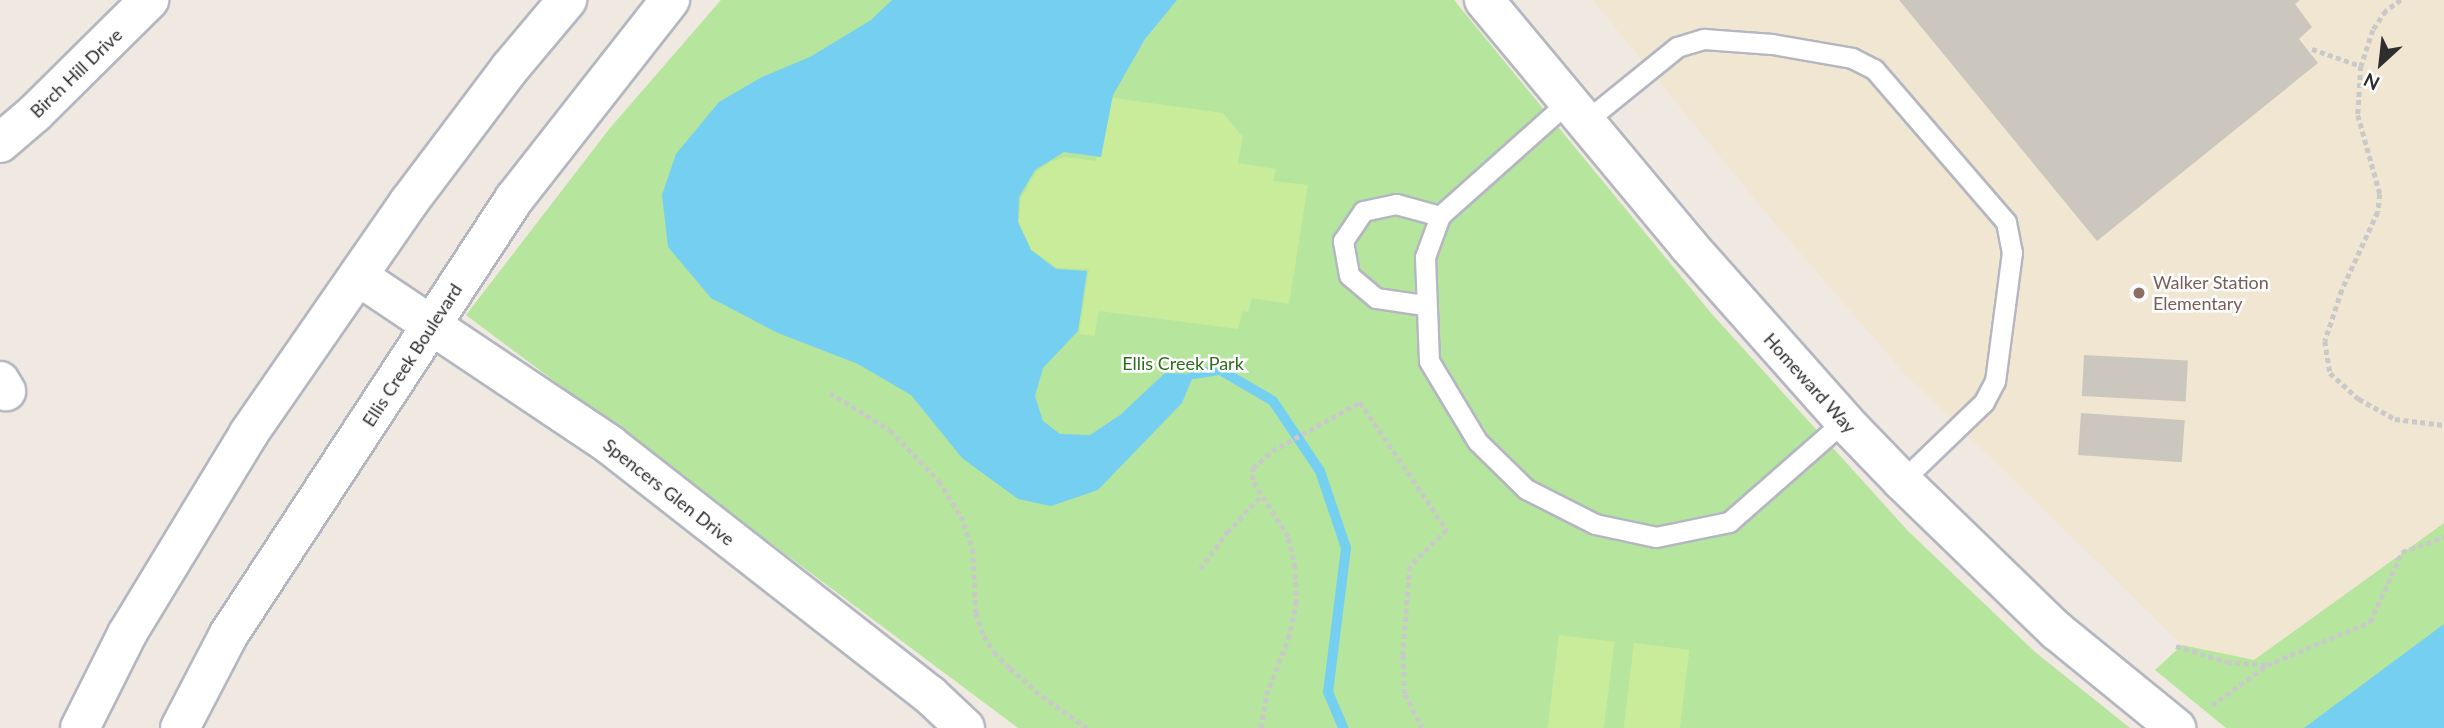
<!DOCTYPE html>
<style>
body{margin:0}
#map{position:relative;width:2444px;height:728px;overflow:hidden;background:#efe9e1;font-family:Lato,sans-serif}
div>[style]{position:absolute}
.education>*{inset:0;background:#f0e6d1}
.green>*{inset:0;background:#b6e59e}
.pitch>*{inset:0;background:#c9ec9a;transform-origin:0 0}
.water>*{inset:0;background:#75cff0}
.stream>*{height:10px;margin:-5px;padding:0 5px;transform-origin:5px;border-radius:5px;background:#75cff0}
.building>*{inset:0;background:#cbc7bf;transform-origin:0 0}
.path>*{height:4.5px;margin-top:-2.25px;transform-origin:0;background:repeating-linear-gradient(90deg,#c9c9c9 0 5px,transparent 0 8.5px)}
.roads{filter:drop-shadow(2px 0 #b4b7c1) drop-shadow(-2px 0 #b4b7c1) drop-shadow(0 2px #b4b7c1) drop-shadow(0 -2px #b4b7c1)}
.service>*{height:19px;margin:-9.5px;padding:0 9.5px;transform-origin:9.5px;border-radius:9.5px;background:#fff}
.minor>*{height:38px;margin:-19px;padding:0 19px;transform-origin:19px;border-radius:19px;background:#fff}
.tertiary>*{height:38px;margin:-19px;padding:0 19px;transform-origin:19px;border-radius:19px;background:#fff}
.dots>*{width:19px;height:19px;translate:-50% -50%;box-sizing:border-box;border:4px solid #fff;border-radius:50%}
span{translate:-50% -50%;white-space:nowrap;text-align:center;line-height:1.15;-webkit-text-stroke:5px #fff;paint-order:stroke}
.street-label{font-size:18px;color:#2e2e2e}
.education-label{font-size:18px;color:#785e54}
.left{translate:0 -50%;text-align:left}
.park-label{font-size:18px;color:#2c6e1b}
.north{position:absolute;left:2346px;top:28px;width:70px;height:70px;-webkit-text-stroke:5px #fff;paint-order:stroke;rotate:207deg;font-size:19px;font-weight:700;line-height:28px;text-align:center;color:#2e2e2e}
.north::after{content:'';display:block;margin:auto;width:24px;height:32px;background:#2e2e2e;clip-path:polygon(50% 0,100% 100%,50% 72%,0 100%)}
</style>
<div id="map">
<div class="education">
<i style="clip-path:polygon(1593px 0,2444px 0,2444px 523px,2254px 660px,2182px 645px,1902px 371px,1767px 214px)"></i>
</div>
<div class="green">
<i style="clip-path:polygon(721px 0,1454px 0,1711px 313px,1908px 531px,2035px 652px,2130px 728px,1018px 728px,466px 315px,610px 128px)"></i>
<i style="clip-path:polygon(2444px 523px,2444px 728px,2226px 728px,2155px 670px,2182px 645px,2254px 660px)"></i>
</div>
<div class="pitch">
<i style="clip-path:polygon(1107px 97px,1223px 113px,1243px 137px,1238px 163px,1276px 169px,1273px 181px,1308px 185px,1289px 304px,1252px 298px,1248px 312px,1243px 311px,1238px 329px,1099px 311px,1094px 336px,1079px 334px,1089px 269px,1057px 268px,1031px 249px,1019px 222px,1021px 198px,1036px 172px,1052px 161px,1065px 157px,1096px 161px)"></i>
<i style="left:1559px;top:635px;width:56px;height:94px;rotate:7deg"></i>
<i style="left:1634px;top:643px;width:56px;height:86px;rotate:7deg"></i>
</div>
<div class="water">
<i style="clip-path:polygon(892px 0,1177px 0,1145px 39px,1113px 95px,1101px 157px,1064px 152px,1035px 170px,1019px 197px,1018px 222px,1031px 250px,1056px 269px,1087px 271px,1078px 331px,1043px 368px,1035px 396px,1043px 421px,1060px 434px,1090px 435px,1120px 415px,1165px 373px,1194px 374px,1182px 403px,1098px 490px,1051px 506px,1018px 499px,962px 458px,911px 395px,858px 364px,778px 333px,711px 298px,668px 247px,662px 195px,676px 154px,719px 102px,762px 77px,810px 57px,871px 20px)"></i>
<i style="clip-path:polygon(2444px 624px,2444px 728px,2304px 728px)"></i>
</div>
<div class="stream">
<i style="left:1194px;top:374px;width:26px;rotate:-9deg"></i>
<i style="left:1220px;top:370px;width:61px;rotate:30.3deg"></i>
<i style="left:1273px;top:401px;width:84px;rotate:56.1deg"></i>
<i style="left:1320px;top:471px;width:81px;rotate:71.3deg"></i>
<i style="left:1346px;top:548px;width:145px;rotate:97.1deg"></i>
<i style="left:1328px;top:692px;width:39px;rotate:67deg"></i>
</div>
<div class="building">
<i style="clip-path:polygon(1899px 0,2300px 0,2295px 4px,2312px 27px,2299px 39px,2318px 63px,2097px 241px)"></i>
<i style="left:2084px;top:355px;width:104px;height:41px;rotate:3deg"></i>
<i style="left:2081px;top:413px;width:104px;height:42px;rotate:4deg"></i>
</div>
<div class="path">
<i style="left:2401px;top:0;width:19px;rotate:144deg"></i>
<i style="left:2386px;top:11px;width:23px;rotate:124deg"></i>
<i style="left:2373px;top:30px;width:38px;rotate:108deg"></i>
<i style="left:2361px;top:66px;width:49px;rotate:93.5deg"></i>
<i style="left:2358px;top:115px;width:82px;rotate:74.4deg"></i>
<i style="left:2380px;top:194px;width:18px;rotate:96deg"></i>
<i style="left:2378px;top:212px;width:86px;rotate:114.8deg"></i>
<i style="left:2342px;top:290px;width:54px;rotate:108.4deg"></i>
<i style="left:2325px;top:341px;width:32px;rotate:81deg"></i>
<i style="left:2330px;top:373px;width:39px;rotate:42deg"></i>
<i style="left:2359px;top:399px;width:41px;rotate:29.1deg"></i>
<i style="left:2395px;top:419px;width:49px;rotate:7deg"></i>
<i style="left:2312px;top:49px;width:52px;rotate:19.1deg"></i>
<i style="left:830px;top:393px;width:70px;rotate:31.7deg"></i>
<i style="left:890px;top:430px;width:71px;rotate:46.1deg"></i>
<i style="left:939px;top:481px;width:41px;rotate:57.8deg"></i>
<i style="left:961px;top:516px;width:35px;rotate:70deg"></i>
<i style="left:973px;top:549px;width:64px;rotate:87.3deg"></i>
<i style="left:976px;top:613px;width:24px;rotate:71deg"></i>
<i style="left:984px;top:636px;width:19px;rotate:58deg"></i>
<i style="left:994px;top:652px;width:23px;rotate:45deg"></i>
<i style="left:1010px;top:668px;width:43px;rotate:41.2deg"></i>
<i style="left:1042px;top:696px;width:55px;rotate:35.4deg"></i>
<i style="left:1200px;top:569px;width:46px;rotate:-53.9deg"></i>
<i style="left:1227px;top:532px;width:50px;rotate:-46.6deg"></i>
<i style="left:2176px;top:646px;width:53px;rotate:17.4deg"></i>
<i style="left:2227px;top:662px;width:39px;rotate:4deg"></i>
<i style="left:2212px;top:705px;width:68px;rotate:-36deg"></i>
<i style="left:2267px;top:665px;width:112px;rotate:-22.7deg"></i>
<i style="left:2370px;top:622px;width:77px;rotate:-65.4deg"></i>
<i style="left:2402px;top:552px;width:45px;rotate:-19.7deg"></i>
<i style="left:1261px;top:728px;width:33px;rotate:-81deg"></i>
<i style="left:1266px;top:695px;width:60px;rotate:-68.6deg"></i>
<i style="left:1288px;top:639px;width:36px;rotate:-77deg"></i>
<i style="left:1296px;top:604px;width:36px;rotate:-92deg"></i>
<i style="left:1295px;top:568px;width:32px;rotate:-103deg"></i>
<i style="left:1288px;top:537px;width:67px;rotate:-122.3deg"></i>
<i style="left:1252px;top:480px;width:12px;rotate:-85deg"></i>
<i style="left:1253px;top:468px;width:25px;rotate:-42deg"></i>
<i style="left:1272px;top:451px;width:101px;rotate:-29.1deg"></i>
<i style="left:1360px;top:402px;width:155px;rotate:55.8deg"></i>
<i style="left:1447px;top:530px;width:52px;rotate:135.8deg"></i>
<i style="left:1410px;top:566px;width:89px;rotate:94.5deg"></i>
<i style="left:1403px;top:655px;width:39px;rotate:87deg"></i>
<i style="left:1405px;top:694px;width:38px;rotate:63deg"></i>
</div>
<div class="roads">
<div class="service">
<i style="left:1570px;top:100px;width:174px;rotate:138.3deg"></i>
<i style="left:1440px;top:216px;width:44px;rotate:110.1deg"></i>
<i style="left:1425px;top:257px;width:104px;rotate:87.8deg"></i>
<i style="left:1429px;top:361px;width:93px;rotate:59deg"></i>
<i style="left:1477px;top:441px;width:69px;rotate:44.4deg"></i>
<i style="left:1526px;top:489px;width:77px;rotate:26.9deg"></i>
<i style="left:1595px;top:524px;width:62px;rotate:12deg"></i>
<i style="left:1656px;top:537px;width:75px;rotate:-11.6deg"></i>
<i style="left:1729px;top:522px;width:153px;rotate:-41.3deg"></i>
<i style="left:1587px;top:120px;width:116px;rotate:-39deg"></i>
<i style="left:1677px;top:47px;width:28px;rotate:-17deg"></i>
<i style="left:1704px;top:39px;width:68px;rotate:4.2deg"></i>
<i style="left:1772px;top:44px;width:81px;rotate:9.9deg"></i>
<i style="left:1852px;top:58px;width:25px;rotate:27deg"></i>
<i style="left:1874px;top:69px;width:202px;rotate:49.2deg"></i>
<i style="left:2006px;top:222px;width:31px;rotate:79deg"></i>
<i style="left:2012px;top:252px;width:130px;rotate:97.5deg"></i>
<i style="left:1995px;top:381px;width:24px;rotate:118deg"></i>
<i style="left:1984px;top:402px;width:114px;rotate:136.1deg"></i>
<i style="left:1424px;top:305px;width:49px;rotate:-171.7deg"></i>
<i style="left:1376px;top:298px;width:35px;rotate:-140deg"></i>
<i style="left:1349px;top:275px;width:35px;rotate:-100deg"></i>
<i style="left:1343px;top:241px;width:36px;rotate:-56deg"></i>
<i style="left:1363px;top:211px;width:34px;rotate:-12deg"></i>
<i style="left:1396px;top:204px;width:46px;rotate:15.3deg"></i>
</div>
<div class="minor">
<i style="left:0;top:143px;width:46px;rotate:-40.6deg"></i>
<i style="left:35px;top:113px;width:161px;rotate:-44.7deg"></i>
<i style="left:358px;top:276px;width:303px;rotate:33.8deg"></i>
<i style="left:610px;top:445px;width:406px;rotate:38deg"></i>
<i style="left:930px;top:695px;width:48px;rotate:43.3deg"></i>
<i style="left:0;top:381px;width:12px;rotate:59deg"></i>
</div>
<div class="tertiary">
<i style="left:1484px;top:0;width:319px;rotate:50.2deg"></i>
<i style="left:1688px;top:245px;width:235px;rotate:48.4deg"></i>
<i style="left:1844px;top:421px;width:83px;rotate:46deg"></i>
<i style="left:1902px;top:481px;width:216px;rotate:44.1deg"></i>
<i style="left:2057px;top:631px;width:154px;rotate:39.2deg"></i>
<i style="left:80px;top:728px;width:105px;rotate:-63.4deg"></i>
<i style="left:127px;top:634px;width:235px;rotate:-58.7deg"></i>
<i style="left:249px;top:433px;width:281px;rotate:-55.3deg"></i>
<i style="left:409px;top:202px;width:168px;rotate:-53deg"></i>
<i style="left:510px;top:68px;width:89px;rotate:-50deg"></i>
<i style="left:180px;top:728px;width:106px;rotate:-62.5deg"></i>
<i style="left:229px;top:634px;width:520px;rotate:-56.77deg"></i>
<i style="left:514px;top:199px;width:253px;rotate:-51.9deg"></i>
</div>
</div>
<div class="dots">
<i style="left:2139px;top:293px;background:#8d6e63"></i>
</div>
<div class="street-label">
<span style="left:76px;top:73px;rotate:-44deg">Birch Hill Drive</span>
<span style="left:412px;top:355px;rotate:-57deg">Ellis Creek Boulevard</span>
<span style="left:1810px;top:383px;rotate:48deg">Homeward Way</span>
<span style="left:669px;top:492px;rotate:38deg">Spencers Glen Drive</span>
</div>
<div class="education-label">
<span class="left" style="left:2153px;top:293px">Walker Station<br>Elementary</span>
</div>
<div class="park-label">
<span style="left:1183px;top:363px">Ellis Creek Park</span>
</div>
<div class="north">N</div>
</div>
